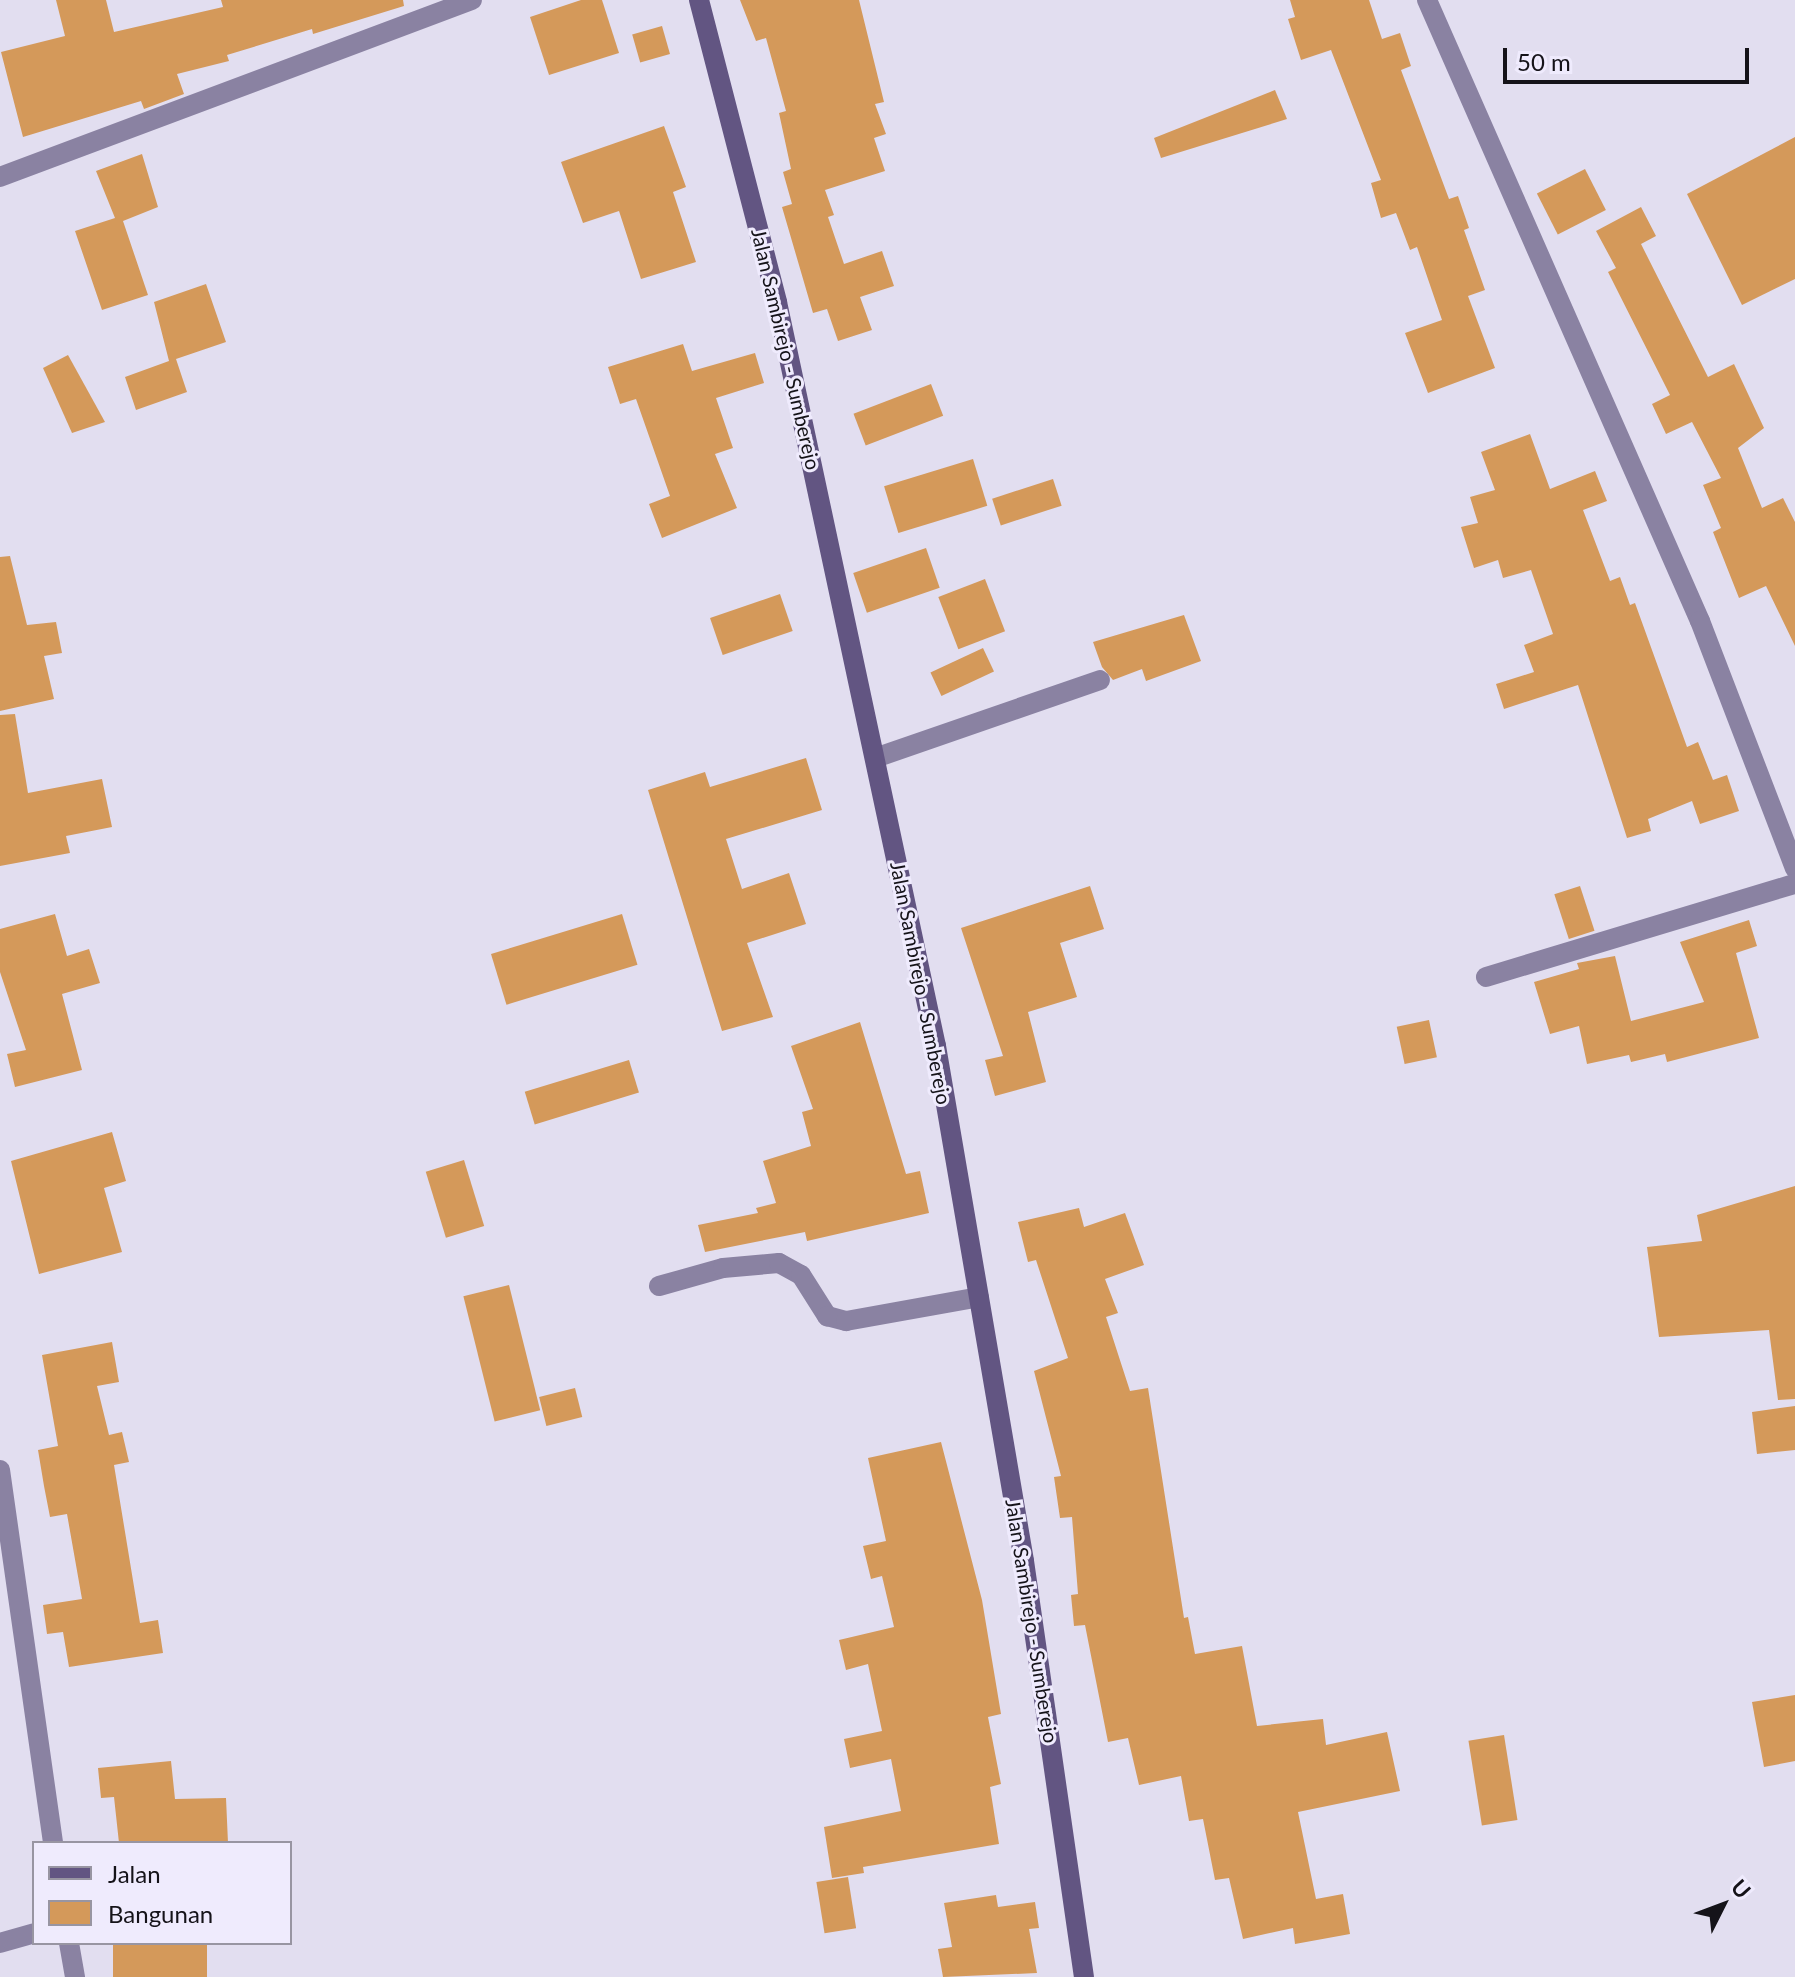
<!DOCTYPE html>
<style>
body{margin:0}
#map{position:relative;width:1795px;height:1977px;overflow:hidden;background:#e2def0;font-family:Lato,sans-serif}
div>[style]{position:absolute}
.building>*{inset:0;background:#d4995a;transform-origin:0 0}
.minor>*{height:20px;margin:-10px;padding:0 10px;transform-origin:10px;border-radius:10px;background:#8a82a2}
.secondary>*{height:20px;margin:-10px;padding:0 10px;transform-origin:10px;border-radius:10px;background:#625582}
span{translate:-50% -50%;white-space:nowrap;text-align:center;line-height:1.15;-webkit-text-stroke:6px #efebfd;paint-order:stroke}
.street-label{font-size:20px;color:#151319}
.legend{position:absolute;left:32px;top:1841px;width:260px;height:104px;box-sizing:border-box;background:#efebfd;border:2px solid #9895a2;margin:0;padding:10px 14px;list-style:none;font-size:24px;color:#151319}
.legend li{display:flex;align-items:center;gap:16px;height:40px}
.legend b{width:40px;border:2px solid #9895a2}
.north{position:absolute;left:1683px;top:1865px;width:80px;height:80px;-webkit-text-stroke:6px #efebfd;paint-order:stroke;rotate:48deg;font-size:22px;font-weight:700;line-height:32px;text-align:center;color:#151319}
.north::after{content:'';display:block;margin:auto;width:28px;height:36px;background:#151319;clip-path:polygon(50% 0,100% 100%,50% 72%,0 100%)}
.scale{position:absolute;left:1503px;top:48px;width:246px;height:36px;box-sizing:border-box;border:4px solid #151319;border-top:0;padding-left:10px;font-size:24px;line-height:28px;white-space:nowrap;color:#151319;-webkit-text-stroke:6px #efebfd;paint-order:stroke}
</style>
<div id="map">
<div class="building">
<i style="clip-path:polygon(56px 0,106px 0,114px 32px,223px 7px,221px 0,403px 0,404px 6px,313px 34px,312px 29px,227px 55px,229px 61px,177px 74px,184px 94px,144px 109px,141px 101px,23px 137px,1px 52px,65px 36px)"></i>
<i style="clip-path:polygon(581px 0,602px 0,619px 53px,549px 75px,530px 17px)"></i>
<i style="clip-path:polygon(740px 0,859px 0,884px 102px,875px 104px,886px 134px,874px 138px,885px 171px,825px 190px,834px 215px,828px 217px,844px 264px,882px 251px,894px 286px,860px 297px,872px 330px,838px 341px,827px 309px,813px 313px,782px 207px,792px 204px,783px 172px,791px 169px,779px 113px,786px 111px,766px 38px,756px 41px)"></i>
<i style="clip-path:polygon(1290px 0,1369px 0,1382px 39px,1400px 33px,1411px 66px,1401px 70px,1449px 199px,1458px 196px,1469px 228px,1464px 230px,1485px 290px,1468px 296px,1495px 368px,1428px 393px,1405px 333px,1442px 320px,1417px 247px,1410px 250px,1396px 213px,1381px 218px,1371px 183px,1381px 180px,1331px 50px,1301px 60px,1288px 19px,1295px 17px)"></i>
<i style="left:662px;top:26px;width:29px;height:31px;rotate:74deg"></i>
<i style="clip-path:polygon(1275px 90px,1287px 119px,1161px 158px,1154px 138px)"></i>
<i style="clip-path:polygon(664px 126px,686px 187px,673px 192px,696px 262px,641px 279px,619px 211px,583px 223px,561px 162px)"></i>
<i style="clip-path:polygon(1795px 137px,1795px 279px,1742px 305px,1687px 194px)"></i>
<i style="clip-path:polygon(142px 154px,158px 207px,123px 221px,148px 295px,102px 310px,75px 231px,115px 218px,96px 171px)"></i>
<i style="left:1585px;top:169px;width:46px;height:54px;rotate:63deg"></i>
<i style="clip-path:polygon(1641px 207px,1656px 236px,1641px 244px,1708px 377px,1734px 364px,1764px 428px,1738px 448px,1762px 508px,1783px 498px,1795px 522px,1795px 646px,1766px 586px,1739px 598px,1713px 532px,1721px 528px,1703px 485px,1721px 478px,1692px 422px,1666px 434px,1652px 404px,1670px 395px,1608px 272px,1616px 268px,1596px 231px)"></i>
<i style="clip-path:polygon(206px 284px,226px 342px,176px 359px,187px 392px,136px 410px,125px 377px,169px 361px,154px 302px)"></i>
<i style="clip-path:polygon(683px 344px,692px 371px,755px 353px,764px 383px,716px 398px,733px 448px,715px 454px,737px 508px,662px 538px,649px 504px,670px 496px,636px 399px,620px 404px,608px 367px)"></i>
<i style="clip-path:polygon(68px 355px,105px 422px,72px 433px,43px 368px)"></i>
<i style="left:931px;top:384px;width:34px;height:83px;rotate:69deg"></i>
<i style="clip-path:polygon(1530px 434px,1550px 489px,1595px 471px,1607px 501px,1583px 510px,1610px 581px,1620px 577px,1630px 605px,1635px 603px,1687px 747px,1698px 742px,1713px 780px,1727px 775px,1739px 811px,1700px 824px,1692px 801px,1648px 819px,1651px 831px,1627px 838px,1578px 685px,1504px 709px,1496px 684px,1534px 672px,1524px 645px,1553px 634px,1531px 570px,1503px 578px,1498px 560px,1474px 568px,1461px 527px,1478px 523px,1470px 497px,1495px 490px,1481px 452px)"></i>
<i style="left:973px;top:459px;width:49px;height:93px;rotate:73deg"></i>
<i style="left:1053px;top:479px;width:28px;height:64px;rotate:72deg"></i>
<i style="left:926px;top:548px;width:42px;height:77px;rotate:71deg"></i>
<i style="clip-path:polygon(10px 556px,27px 625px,56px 622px,62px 653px,44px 656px,54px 699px,0 711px,0 557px)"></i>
<i style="left:985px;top:579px;width:56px;height:50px;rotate:69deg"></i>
<i style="left:780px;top:594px;width:39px;height:74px;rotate:71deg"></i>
<i style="clip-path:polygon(1184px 615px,1201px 661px,1146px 681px,1142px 669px,1113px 680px,1102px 667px,1093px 642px)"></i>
<i style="left:983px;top:648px;width:26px;height:58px;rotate:65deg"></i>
<i style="clip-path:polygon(15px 714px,28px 793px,102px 779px,112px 827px,66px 836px,70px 853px,0 866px,0 715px)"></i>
<i style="clip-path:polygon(806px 758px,822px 810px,726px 839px,742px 889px,789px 873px,806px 924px,747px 943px,773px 1017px,722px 1031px,648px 790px,705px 772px,710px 787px)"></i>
<i style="clip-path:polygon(1090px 886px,1104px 929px,1060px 943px,1077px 997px,1028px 1012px,1046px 1082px,995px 1096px,985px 1060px,1003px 1056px,961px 928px)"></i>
<i style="left:1580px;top:886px;width:47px;height:27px;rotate:72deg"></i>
<i style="clip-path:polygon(55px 914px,67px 956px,89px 949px,100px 983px,62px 994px,82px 1070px,15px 1087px,7px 1054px,26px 1050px,0 972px,0 929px)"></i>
<i style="left:622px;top:914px;width:53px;height:137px;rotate:73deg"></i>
<i style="clip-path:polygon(1749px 920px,1757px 946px,1736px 953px,1759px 1038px,1667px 1062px,1665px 1054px,1631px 1062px,1629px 1055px,1587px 1064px,1579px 1026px,1550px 1034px,1534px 982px,1579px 969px,1577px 963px,1615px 956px,1631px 1021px,1704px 1002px,1680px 942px)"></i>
<i style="left:1429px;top:1020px;width:38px;height:33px;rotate:78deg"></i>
<i style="clip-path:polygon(860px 1022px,906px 1174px,920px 1171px,929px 1213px,807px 1241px,805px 1232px,705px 1252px,698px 1225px,758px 1213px,756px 1208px,776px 1203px,763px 1161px,811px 1146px,802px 1112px,813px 1109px,791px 1046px)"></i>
<i style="left:629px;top:1060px;width:34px;height:109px;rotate:73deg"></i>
<i style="clip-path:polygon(112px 1132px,126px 1181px,104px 1188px,122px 1252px,39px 1274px,11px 1161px)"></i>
<i style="left:464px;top:1160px;width:69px;height:40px;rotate:73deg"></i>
<i style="clip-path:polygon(1795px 1186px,1795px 1399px,1778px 1400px,1769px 1330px,1659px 1337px,1647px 1247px,1702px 1241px,1697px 1215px)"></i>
<i style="clip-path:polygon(1079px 1208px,1084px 1227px,1125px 1213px,1144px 1265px,1105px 1279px,1118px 1313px,1106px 1317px,1130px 1391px,1148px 1388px,1184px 1618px,1188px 1617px,1195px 1654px,1242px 1646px,1257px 1726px,1323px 1719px,1326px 1745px,1387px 1732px,1400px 1791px,1298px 1812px,1316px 1899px,1343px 1894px,1350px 1934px,1295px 1944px,1293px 1928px,1243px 1939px,1229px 1878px,1215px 1880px,1203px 1819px,1189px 1821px,1181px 1776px,1139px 1785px,1128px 1738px,1108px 1742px,1085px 1625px,1074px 1626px,1071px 1595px,1078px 1594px,1072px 1517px,1060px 1518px,1054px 1477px,1061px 1476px,1034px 1371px,1068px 1358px,1036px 1260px,1028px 1262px,1018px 1222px)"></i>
<i style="left:509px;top:1285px;width:129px;height:47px;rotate:76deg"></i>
<i style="clip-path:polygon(112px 1342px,119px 1382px,97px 1386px,109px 1435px,122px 1432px,129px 1462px,114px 1465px,140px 1623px,158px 1620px,163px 1653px,69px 1667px,63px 1632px,47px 1634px,43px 1605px,82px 1599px,67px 1514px,50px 1517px,44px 1486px,38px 1450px,58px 1446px,42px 1355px)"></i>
<i style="left:575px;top:1388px;width:30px;height:37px;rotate:76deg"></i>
<i style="clip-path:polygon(1795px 1406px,1795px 1450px,1757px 1454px,1752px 1412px)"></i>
<i style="clip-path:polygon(941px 1442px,982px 1600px,1001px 1714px,988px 1717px,1001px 1784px,990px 1787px,999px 1844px,863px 1867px,864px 1873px,832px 1878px,824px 1827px,901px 1811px,891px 1759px,850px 1768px,844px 1739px,882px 1731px,868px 1664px,846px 1670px,839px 1640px,894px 1627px,882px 1576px,871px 1579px,863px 1546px,886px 1541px,868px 1458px)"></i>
<i style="clip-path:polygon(1795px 1695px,1795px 1761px,1764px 1767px,1752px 1702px)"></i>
<i style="left:1504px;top:1735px;width:86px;height:36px;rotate:81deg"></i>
<i style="clip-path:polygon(171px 1761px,175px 1799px,226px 1798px,228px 1843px,119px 1843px,114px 1797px,101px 1798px,98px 1768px)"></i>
<i style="left:848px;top:1877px;width:52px;height:32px;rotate:81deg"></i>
<i style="clip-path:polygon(996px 1895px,998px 1907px,1035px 1902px,1039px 1928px,1029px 1929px,1037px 1973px,943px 1977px,938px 1949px,952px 1947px,944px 1903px)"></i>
<i style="left:113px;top:1943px;width:94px;height:34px"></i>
</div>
<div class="minor">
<i style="left:1427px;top:0;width:678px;rotate:66.27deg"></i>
<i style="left:1700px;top:621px;width:265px;rotate:69deg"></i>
<i style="left:0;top:177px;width:504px;rotate:-20.56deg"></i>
<i style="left:875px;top:758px;width:238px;rotate:-19.1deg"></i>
<i style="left:1486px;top:977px;width:323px;rotate:-16.8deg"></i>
<i style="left:659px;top:1286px;width:66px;rotate:-15.7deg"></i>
<i style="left:723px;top:1268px;width:56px;rotate:-5.1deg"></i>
<i style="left:779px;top:1263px;width:25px;rotate:29deg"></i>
<i style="left:801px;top:1275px;width:49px;rotate:57.6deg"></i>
<i style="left:827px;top:1316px;width:20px;rotate:15deg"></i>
<i style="left:846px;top:1321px;width:135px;rotate:-10.2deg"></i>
<i style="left:0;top:1470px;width:377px;rotate:81.9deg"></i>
<i style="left:0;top:1943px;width:35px;rotate:-16deg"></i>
<i style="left:69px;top:1943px;width:35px;rotate:80deg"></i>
</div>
<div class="secondary">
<i style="left:699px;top:0;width:312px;rotate:75.5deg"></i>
<i style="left:777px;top:302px;width:761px;rotate:77.94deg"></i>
<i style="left:936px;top:1046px;width:522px;rotate:80.3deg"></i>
<i style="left:1024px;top:1561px;width:420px;rotate:81.8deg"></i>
</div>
<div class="street-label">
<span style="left:786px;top:349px;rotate:77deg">Jalan Sambirejo - Sumberejo</span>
<span style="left:921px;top:983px;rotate:79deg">Jalan Sambirejo - Sumberejo</span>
<span style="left:1032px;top:1621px;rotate:81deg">Jalan Sambirejo - Sumberejo</span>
</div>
<ul class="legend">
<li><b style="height:10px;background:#625582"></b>Jalan</li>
<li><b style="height:22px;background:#d4995a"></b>Bangunan</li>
</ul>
<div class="north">U</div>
<div class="scale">50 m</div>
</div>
